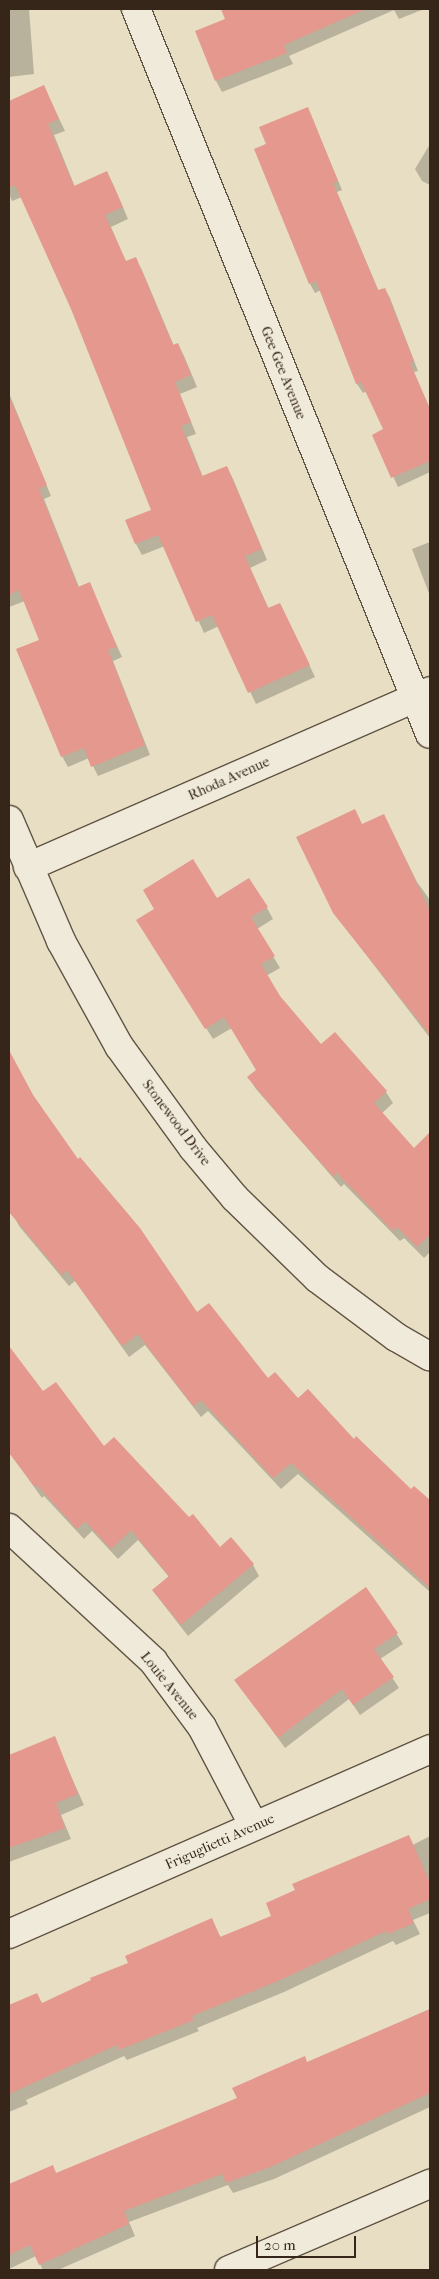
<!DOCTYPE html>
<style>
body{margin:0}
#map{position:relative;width:439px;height:2279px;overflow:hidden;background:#e7dec4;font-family:"IM FELL French Canon",serif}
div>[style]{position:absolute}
.shadow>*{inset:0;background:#0003}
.building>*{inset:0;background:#e5988d}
.roads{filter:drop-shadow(1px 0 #625444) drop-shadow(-1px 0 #625444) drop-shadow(0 1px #625444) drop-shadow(0 -1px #625444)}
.minor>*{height:28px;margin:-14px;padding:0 14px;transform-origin:14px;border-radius:14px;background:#efead9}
span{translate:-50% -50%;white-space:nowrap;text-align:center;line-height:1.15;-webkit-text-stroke:5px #efead9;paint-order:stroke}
.street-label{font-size:14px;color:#36261a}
.frame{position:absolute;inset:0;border:10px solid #36261a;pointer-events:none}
.scale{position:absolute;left:256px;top:2236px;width:100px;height:22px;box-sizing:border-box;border:2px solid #36261a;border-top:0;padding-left:6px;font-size:15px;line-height:18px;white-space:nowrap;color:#36261a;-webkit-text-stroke:4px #efead9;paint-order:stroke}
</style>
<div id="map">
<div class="shadow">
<i style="clip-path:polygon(9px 9px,29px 9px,34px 74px,9px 77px)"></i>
<i style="clip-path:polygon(222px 9px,424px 9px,399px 19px,394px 10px,289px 56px,293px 64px,222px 92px,216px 81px,227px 20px)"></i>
<i style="clip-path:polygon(44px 87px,65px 131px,54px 135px,75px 187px,106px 173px,113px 184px,128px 219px,111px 227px,126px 262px,135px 259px,142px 270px,174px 346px,178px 344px,184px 356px,197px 387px,180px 394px,196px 434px,187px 437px,203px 477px,227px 467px,233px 479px,267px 560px,250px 568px,269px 609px,280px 604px,315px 677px,256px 704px,219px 626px,204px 633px,165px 546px,142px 555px,136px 544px,127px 521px,152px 510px,72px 309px,22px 197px,12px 201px,9px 194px,9px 102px)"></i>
<i style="clip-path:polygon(312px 118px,342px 190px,337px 192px,379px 292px,385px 289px,390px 298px,418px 371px,414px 372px,430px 409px,430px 472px,398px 487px,374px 435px,384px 430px,367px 391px,363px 393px,357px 384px,321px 290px,315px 293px,310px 284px,255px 150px)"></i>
<i style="clip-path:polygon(430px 144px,430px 185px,422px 181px,415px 169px)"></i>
<i style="clip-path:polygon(9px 393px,51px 496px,44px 499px,79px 587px,89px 583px,122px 657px,113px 661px,150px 755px,98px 776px,89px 758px,68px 767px,62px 756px,41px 640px,25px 601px,9px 607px)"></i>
<i style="clip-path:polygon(430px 542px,430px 596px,412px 549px)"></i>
<i style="clip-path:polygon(384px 815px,417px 882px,430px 900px,430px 1038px,334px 913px,362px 826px)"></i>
<i style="clip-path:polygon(217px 900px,267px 908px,273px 919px,257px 929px,280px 968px,266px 976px,279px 997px,321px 1045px,386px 1092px,393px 1103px,382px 1113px,414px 1149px,420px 1144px,430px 1155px,430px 1252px,424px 1258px,404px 1238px,400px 1241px,344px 1184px,341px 1187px,256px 1089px,249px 1078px,257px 1070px,232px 1028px,213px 1039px,145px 932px)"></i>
<i style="clip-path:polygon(9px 1052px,34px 1097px,78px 1160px,197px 1314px,268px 1380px,354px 1441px,411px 1491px,430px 1500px,430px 1592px,298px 1474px,281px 1489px,208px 1411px,201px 1417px,145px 1345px,129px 1357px,75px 1281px,69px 1286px,19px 1226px,9px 1206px)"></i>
<i style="clip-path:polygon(9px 1348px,43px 1393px,104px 1448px,220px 1549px,253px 1565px,259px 1576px,188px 1636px,153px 1591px,169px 1577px,138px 1540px,118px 1559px,92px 1531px,84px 1539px,44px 1496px,42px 1498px,9px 1452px)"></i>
<i style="clip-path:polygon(396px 1633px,403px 1644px,380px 1659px,399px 1688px,360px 1715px,349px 1699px,285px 1748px,236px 1680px)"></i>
<i style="clip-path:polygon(54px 1738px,84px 1805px,61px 1815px,71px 1839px,9px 1862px,9px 1757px)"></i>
<i style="clip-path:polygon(430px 1836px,430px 1913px,413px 1920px,420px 1934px,396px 1945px,393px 1941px,284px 1992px,197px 2028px,199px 2031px,127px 2060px,124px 2056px,26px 2100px,28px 2104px,9px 2112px,9px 2006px,36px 1994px,42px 2004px,129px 1964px,175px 1938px,173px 1935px,212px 1920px,221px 1938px,273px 1917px)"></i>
<i style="clip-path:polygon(430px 2009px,430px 2107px,274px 2179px,233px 2193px,228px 2185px,129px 2222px,135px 2236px,58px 2270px,43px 2270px,36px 2256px,9px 2269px,9px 2186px,52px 2167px,56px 2174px,238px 2098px,307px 2063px)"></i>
</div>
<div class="building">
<i style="clip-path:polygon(221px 9px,366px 9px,284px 45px,287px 53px,215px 81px,195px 31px,225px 19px)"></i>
<i style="clip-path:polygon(44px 85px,59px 119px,48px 124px,74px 186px,107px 171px,123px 207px,105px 215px,126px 261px,136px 257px,173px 345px,178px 343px,191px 375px,175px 382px,191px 422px,181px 426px,202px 476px,227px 466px,262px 549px,245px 556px,268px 608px,280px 603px,310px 665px,248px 693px,212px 615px,196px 622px,158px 535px,135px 544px,125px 520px,151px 510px,71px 309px,15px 185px,9px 188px,9px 101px)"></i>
<i style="clip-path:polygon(308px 107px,338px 181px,333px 183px,378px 290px,385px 288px,414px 361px,410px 363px,430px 409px,430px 461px,391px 478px,372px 435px,383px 429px,361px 382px,356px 384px,316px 281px,309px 284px,254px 149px,266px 144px,259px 127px)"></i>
<i style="clip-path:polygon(9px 396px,47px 485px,39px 489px,78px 587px,90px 582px,117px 647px,108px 650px,145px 745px,91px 767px,84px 748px,61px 757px,16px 649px,39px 640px,19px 590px,9px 595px)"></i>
<i style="clip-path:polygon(355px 809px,362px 824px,384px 814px,430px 911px,430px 1035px,333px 913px,296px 837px)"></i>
<i style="clip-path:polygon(193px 859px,217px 898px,249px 878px,268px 907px,251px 917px,275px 956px,261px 964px,280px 996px,321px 1044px,335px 1032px,387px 1091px,374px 1103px,414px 1148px,430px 1132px,430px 1235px,417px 1247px,397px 1227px,393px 1231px,337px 1173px,333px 1176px,293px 1132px,247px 1077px,256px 1070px,224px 1017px,205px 1029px,136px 920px,154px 909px,143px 890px)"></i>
<i style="clip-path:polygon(9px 1050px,33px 1095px,78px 1159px,80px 1157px,140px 1228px,197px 1312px,209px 1303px,268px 1378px,275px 1372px,298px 1398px,308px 1389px,354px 1439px,356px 1436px,411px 1489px,414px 1486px,430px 1500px,430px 1588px,291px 1463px,273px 1478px,201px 1400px,193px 1406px,138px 1334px,122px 1346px,67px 1270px,62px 1275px,9px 1212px)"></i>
<i style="clip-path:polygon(9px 1346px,43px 1391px,56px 1382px,104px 1446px,114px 1437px,189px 1517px,193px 1514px,220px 1547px,231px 1537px,254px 1564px,181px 1625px,152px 1590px,169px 1576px,131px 1530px,111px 1549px,85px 1521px,77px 1529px,37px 1485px,35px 1487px,9px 1453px)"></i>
<i style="clip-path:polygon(366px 1587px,398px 1633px,374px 1649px,394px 1677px,353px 1705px,342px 1689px,278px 1738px,234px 1680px)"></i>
<i style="clip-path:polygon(55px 1736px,78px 1794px,56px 1803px,65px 1828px,9px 1848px,9px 1755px)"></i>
<i style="clip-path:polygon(409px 1835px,430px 1883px,430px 1899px,408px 1909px,414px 1923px,388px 1934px,386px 1931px,278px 1981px,192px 2016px,194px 2020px,119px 2050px,117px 2045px,9px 2094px,9px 2005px,37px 1993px,42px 2003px,91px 1980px,90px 1978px,128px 1963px,125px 1956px,212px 1918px,220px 1937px,271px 1916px,266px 1903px,295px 1890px,292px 1884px)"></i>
<i style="clip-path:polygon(430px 2009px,430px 2093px,268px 2168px,226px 2183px,222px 2174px,124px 2211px,129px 2224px,39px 2265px,30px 2245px,9px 2255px,9px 2184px,53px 2165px,56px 2173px,167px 2127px,237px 2098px,232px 2088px,305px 2056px,307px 2062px)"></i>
</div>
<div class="roads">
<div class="minor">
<i style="left:136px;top:9px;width:782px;rotate:67.93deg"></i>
<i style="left:9px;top:820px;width:132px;rotate:66.7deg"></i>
<i style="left:61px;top:941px;width:120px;rotate:61.1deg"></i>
<i style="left:119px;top:1046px;width:126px;rotate:54deg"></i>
<i style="left:193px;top:1148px;width:65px;rotate:50deg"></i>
<i style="left:235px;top:1198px;width:115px;rotate:44.3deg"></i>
<i style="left:317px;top:1278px;width:99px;rotate:36.8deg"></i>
<i style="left:396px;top:1337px;width:39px;rotate:30deg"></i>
<i style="left:28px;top:867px;width:439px;rotate:-23.6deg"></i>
<i style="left:9px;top:1528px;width:196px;rotate:42.7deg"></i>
<i style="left:153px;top:1661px;width:82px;rotate:53.4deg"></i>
<i style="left:202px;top:1727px;width:112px;rotate:62.3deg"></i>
<i style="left:9px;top:1934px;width:460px;rotate:-23.7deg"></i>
<i style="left:229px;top:2270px;width:219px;rotate:-23.2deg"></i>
</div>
</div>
<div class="street-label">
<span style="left:283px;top:373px;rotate:68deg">Gee Gee Avenue</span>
<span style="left:229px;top:779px;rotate:-24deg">Rhoda Avenue</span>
<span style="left:176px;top:1123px;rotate:53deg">Stonewood Drive</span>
<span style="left:169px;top:1686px;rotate:51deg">Louie Avenue</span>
<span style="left:220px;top:1842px;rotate:-24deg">Friguglietti Avenue</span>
</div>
<div class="frame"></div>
<div class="scale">20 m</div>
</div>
